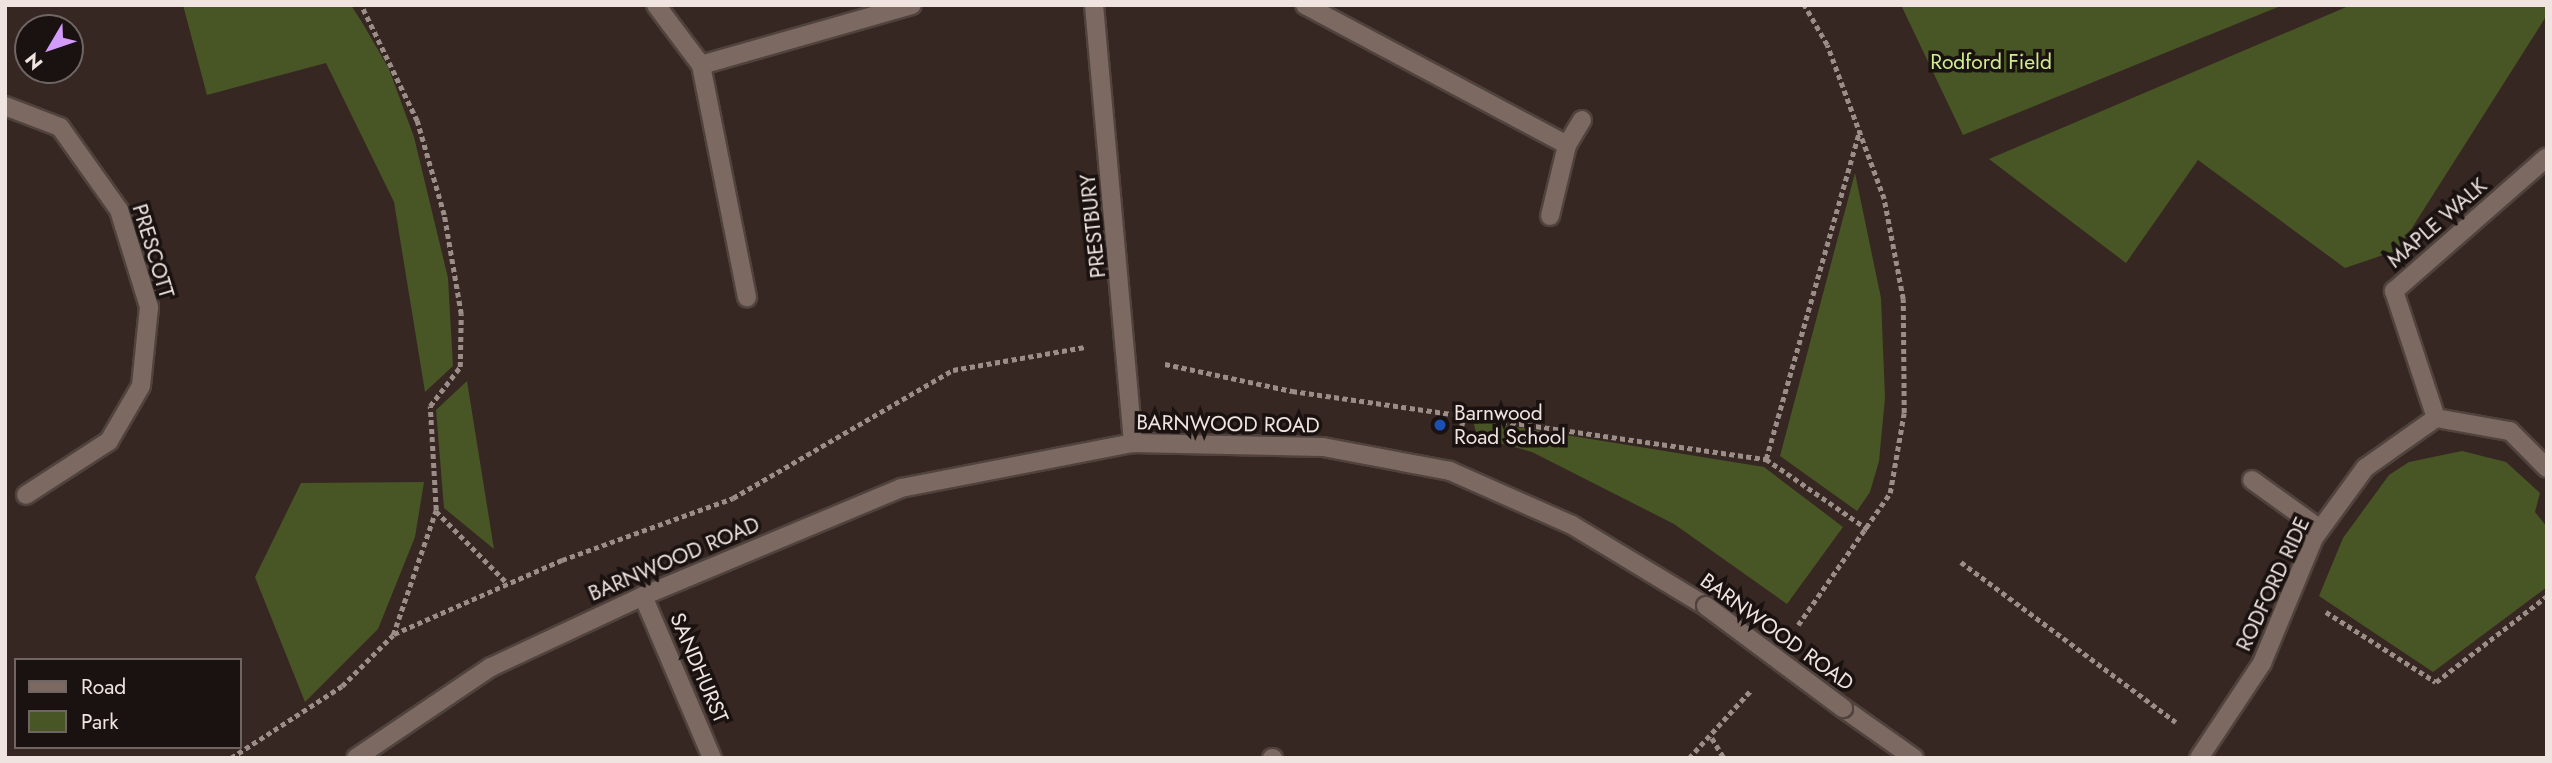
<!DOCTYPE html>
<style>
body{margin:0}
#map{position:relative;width:2552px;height:763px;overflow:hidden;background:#372722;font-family:Jost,sans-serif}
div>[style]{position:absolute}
.green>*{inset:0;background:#485525}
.path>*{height:4.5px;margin-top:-2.25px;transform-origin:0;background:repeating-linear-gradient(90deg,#9b8e89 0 5px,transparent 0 8.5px)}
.roads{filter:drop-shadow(2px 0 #50433e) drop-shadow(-2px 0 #50433e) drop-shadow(0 2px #50433e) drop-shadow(0 -2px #50433e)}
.service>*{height:18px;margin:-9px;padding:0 9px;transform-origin:9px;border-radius:9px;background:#7c6962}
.minor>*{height:18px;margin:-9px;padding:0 9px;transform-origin:9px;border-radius:9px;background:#7c6962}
.bridges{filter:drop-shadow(2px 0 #50433e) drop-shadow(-2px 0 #50433e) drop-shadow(0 2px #50433e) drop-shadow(0 -2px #50433e)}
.minor-bridge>*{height:18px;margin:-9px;padding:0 9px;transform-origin:9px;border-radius:9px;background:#7c6962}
.dots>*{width:19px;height:19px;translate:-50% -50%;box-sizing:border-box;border:4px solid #191210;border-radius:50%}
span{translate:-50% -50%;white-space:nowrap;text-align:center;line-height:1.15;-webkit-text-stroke:7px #191210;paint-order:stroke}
.park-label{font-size:21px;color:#d2ed8e}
.street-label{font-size:21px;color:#efe4e0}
.poi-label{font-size:21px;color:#efe4e0}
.left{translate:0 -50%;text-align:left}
.frame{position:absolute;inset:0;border:7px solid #efe4e0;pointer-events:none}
.legend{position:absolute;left:14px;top:658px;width:228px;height:91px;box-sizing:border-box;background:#191210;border:2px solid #6f6663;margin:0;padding:9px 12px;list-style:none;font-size:21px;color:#efe4e0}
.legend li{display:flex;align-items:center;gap:14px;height:35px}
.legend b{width:35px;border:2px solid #6f6663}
.north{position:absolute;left:14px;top:14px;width:70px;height:70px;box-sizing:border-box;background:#191210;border:2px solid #6f6663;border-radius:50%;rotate:231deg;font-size:19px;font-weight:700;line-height:28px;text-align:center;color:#efe4e0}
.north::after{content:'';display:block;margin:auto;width:24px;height:32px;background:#d39cfc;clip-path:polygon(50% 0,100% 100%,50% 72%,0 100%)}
</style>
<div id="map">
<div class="green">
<i style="clip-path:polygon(183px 5px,351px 5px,363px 24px,389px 69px,414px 137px,448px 278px,453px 366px,425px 392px,394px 202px,326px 63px,207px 95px)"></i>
<i style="clip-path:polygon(1901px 5px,2283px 5px,1963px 135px)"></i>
<i style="clip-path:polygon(2351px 5px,2547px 5px,2547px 15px,2398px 250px,2345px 268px,2198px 160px,2126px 263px,1989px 159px)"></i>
<i style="clip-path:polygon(1855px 173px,1881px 298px,1885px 398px,1879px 461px,1870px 492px,1857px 511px,1780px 456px)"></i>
<i style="clip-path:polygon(467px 381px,494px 549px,444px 508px,436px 410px)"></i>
<i style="clip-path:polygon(1473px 420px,1764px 467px,1843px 527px,1787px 604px,1674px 524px,1532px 452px,1477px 437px)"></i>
<i style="clip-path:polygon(2462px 451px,2506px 462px,2540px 493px,2535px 512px,2547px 527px,2547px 587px,2433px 672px,2319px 596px,2343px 538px,2389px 475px,2409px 462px)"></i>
<i style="clip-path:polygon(424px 482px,415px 537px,378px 629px,305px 702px,255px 577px,301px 483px)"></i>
</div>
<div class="path">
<i style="left:1165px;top:364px;width:130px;rotate:12deg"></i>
<i style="left:1292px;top:391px;width:479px;rotate:8.2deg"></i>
<i style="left:1766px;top:459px;width:125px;rotate:34.6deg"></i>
<i style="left:1459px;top:435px;width:23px;rotate:-75deg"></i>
<i style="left:1766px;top:459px;width:342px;rotate:-74.1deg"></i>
<i style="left:436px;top:511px;width:101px;rotate:45.4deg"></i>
<i style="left:1961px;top:562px;width:268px;rotate:36.7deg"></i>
<i style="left:2326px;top:612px;width:130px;rotate:32.5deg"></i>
<i style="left:2436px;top:682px;width:140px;rotate:-37.8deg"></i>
<i style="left:1798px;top:625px;width:161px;rotate:-55.1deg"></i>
<i style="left:1890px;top:493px;width:81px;rotate:-80.1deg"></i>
<i style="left:1904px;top:413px;width:114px;rotate:-90.5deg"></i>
<i style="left:1903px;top:299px;width:102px;rotate:-100.8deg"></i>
<i style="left:1884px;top:199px;width:164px;rotate:-110.3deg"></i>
<i style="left:1827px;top:45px;width:46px;rotate:-119.9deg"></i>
<i style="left:394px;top:634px;width:184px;rotate:-23.8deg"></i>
<i style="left:562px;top:560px;width:182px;rotate:-19.9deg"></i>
<i style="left:733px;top:498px;width:255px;rotate:-30.2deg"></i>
<i style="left:953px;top:370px;width:134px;rotate:-9.9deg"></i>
<i style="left:1712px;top:738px;width:23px;rotate:59deg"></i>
<i style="left:231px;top:758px;width:132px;rotate:-33deg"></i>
<i style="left:342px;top:686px;width:72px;rotate:-45deg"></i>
<i style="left:393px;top:635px;width:132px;rotate:-71deg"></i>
<i style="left:436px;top:510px;width:104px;rotate:-93.3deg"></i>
<i style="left:430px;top:406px;width:49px;rotate:-52.4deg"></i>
<i style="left:460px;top:367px;width:53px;rotate:-88.9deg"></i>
<i style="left:461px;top:314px;width:100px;rotate:-99.7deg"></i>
<i style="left:444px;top:215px;width:98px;rotate:-106deg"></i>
<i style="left:417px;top:121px;width:129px;rotate:-115.8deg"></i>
<i style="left:1689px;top:758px;width:93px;rotate:-47.6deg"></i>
</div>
<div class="roads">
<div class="service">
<i style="left:2252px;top:480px;width:84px;rotate:35.8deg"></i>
</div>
<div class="minor">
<i style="left:656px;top:5px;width:75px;rotate:53.1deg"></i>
<i style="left:701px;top:65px;width:219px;rotate:-15.9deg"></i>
<i style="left:1094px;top:5px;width:440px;rotate:84.9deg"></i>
<i style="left:1305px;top:5px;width:297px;rotate:28.1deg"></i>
<i style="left:1567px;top:145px;width:29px;rotate:-59deg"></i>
<i style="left:701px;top:65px;width:237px;rotate:78.8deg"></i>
<i style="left:5px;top:106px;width:59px;rotate:20.9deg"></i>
<i style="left:60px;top:127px;width:102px;rotate:54.6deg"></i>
<i style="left:119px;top:210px;width:102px;rotate:72.8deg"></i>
<i style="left:149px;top:307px;width:79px;rotate:95.8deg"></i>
<i style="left:141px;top:386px;width:64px;rotate:120.2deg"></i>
<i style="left:109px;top:441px;width:99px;rotate:147deg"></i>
<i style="left:1550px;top:216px;width:73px;rotate:-76.5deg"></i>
<i style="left:2436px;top:418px;width:134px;rotate:-108.3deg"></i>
<i style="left:2394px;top:291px;width:203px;rotate:-41.2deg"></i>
<i style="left:643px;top:596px;width:176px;rotate:66.9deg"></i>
<i style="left:1843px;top:708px;width:87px;rotate:35.2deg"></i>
<i style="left:356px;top:758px;width:163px;rotate:-34deg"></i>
<i style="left:491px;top:667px;width:168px;rotate:-25deg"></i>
<i style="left:643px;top:596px;width:280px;rotate:-22.7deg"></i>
<i style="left:901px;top:488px;width:236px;rotate:-11deg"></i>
<i style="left:1133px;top:443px;width:190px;rotate:1.2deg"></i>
<i style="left:1323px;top:447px;width:129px;rotate:10.7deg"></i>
<i style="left:1450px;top:471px;width:133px;rotate:23.9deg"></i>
<i style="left:1572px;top:525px;width:157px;rotate:31.2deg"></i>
<i style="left:1272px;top:758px;width:1px"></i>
<i style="left:2199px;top:758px;width:114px;rotate:-56.4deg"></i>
<i style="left:2262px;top:663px;width:135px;rotate:-67.4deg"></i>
<i style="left:2314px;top:538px;width:87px;rotate:-53.9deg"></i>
<i style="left:2365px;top:468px;width:87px;rotate:-35.2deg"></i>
<i style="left:2436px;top:418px;width:75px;rotate:10deg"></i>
<i style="left:2510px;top:431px;width:52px;rotate:45deg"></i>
</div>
</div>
<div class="bridges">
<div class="minor-bridge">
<i style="left:1706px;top:606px;width:171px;rotate:36.7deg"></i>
</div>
</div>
<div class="dots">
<i style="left:1440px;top:425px;background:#1a4fb4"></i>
</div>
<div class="park-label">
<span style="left:1991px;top:62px">Rodford Field</span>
</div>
<div class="street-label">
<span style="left:2437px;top:223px;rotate:-41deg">MAPLE WALK</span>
<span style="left:1093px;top:226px;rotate:-96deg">PRESTBURY</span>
<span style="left:153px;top:251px;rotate:73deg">PRESCOTT</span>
<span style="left:1228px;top:424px;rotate:1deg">BARNWOOD ROAD</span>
<span style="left:674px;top:559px;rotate:-23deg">BARNWOOD ROAD</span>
<span style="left:2273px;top:584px;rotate:-65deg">RODFORD RIDE</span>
<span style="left:1777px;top:632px;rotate:36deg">BARNWOOD ROAD</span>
<span style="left:699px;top:668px;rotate:67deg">SANDHURST</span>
</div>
<div class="poi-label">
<span class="left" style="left:1454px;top:425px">Barnwood<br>Road School</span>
</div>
<div class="frame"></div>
<ul class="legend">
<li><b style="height:9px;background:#7c6962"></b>Road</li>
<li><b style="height:19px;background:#485525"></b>Park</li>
</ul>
<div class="north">N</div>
</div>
